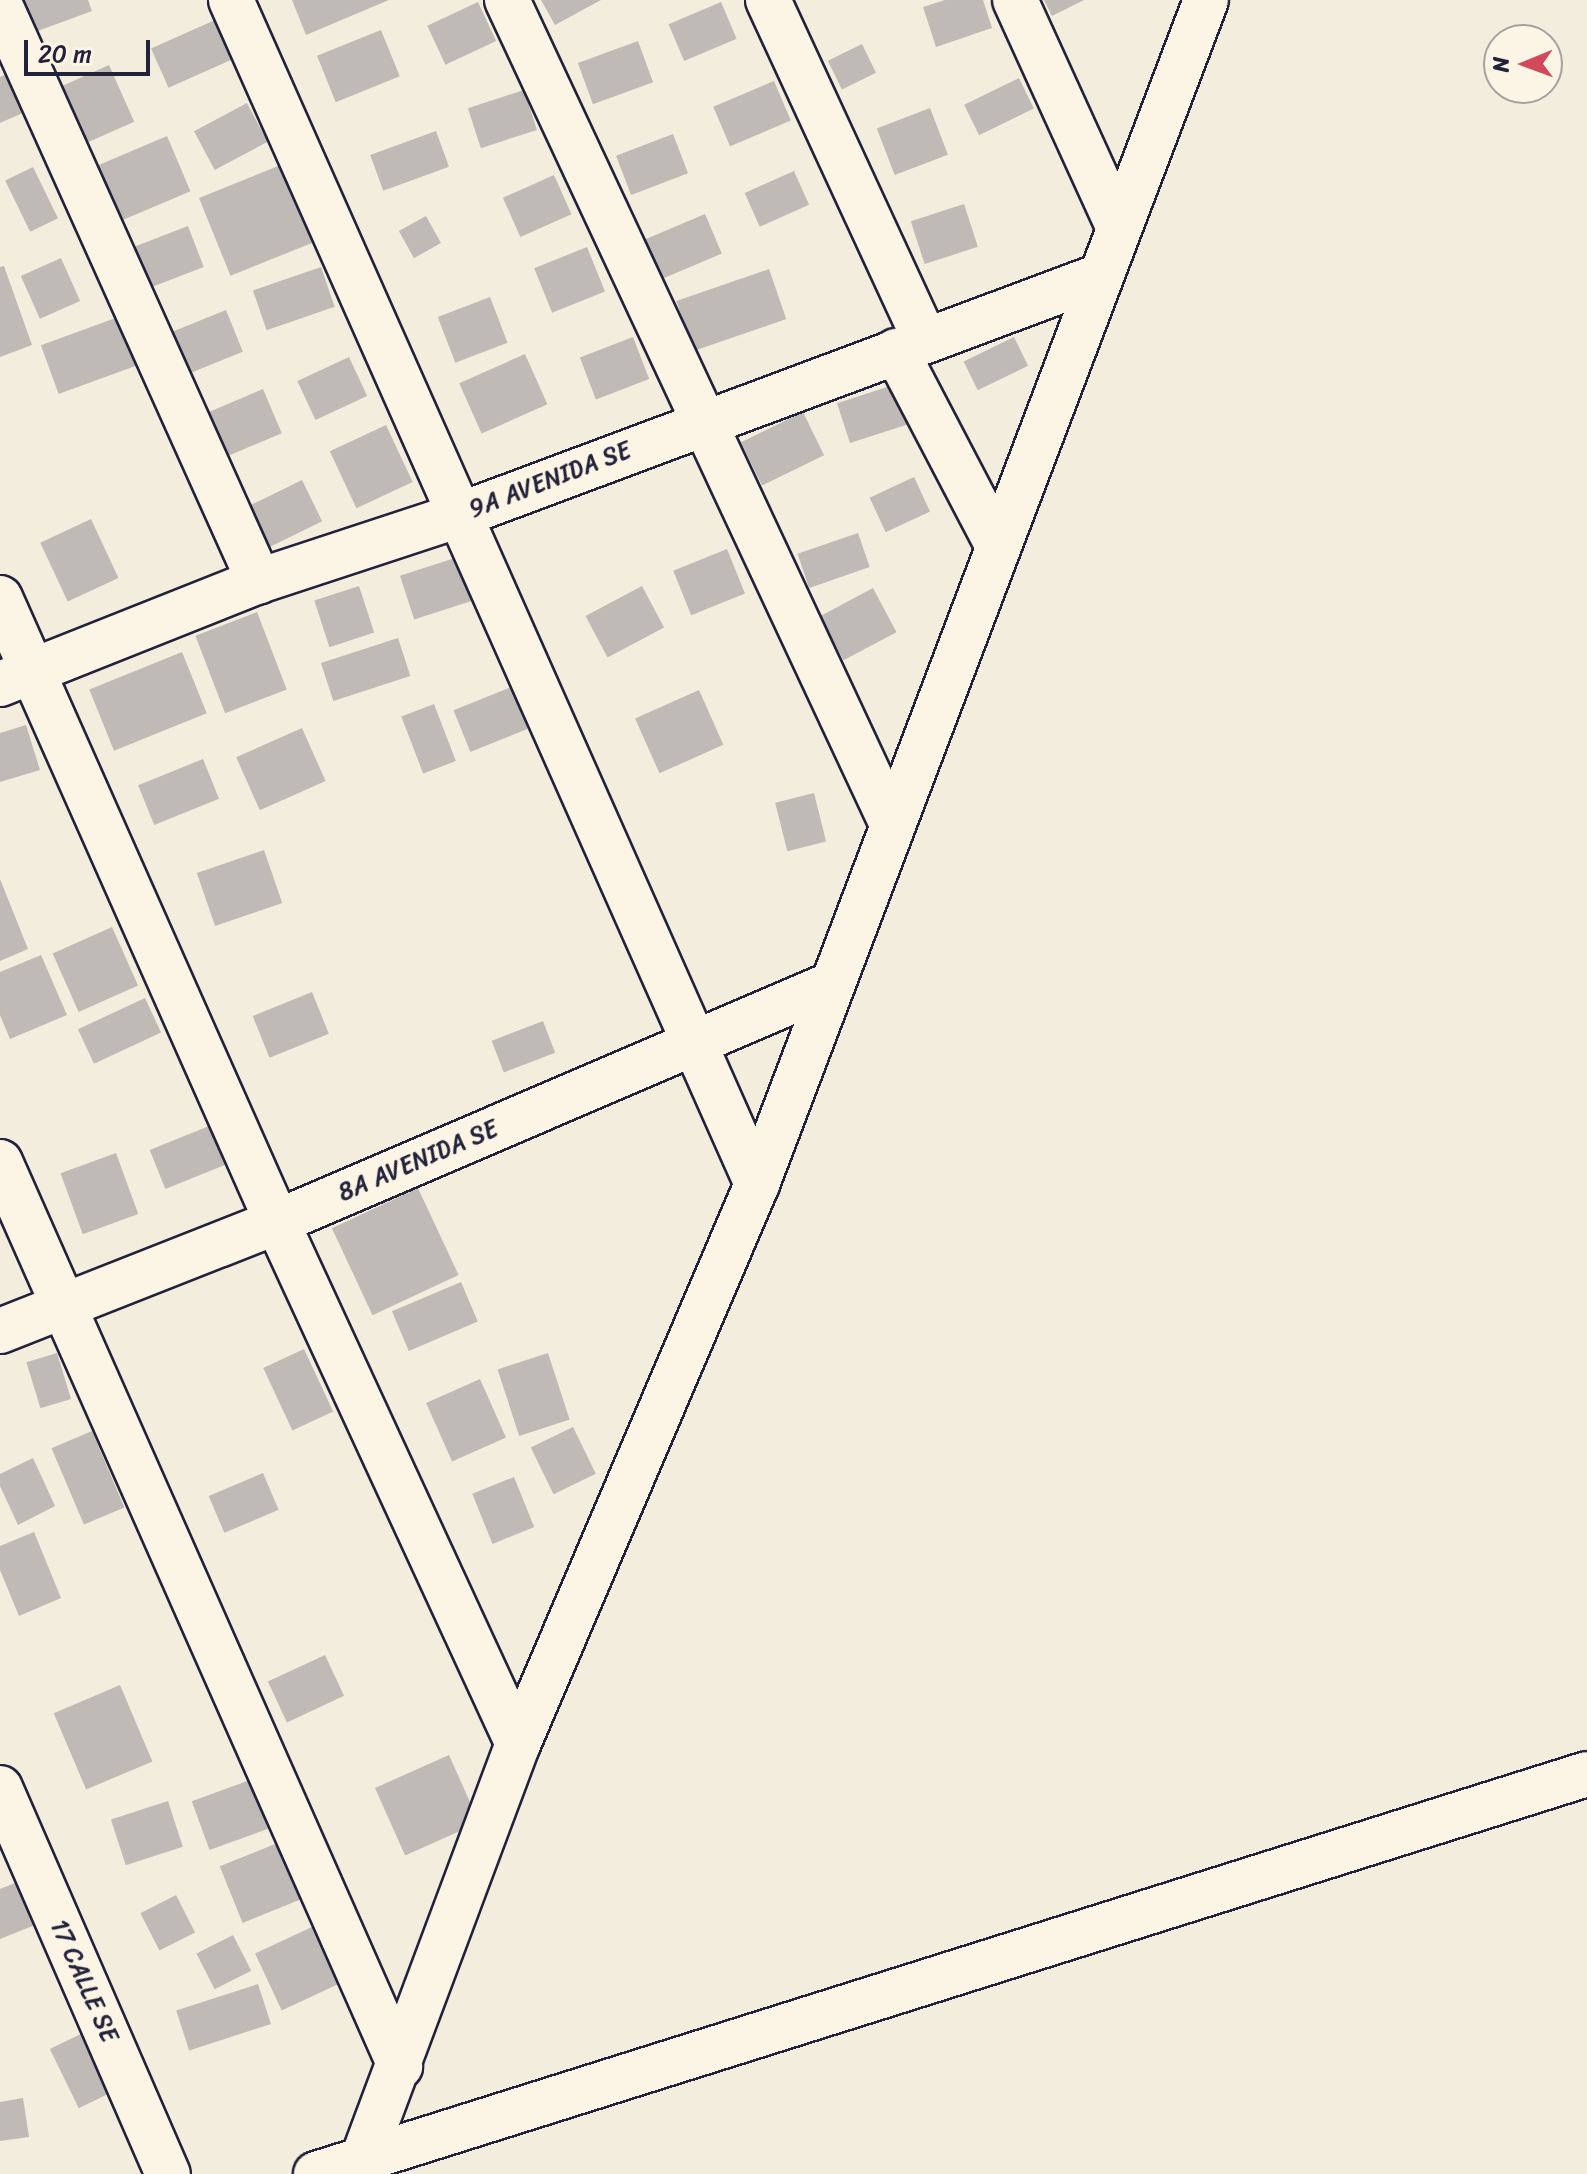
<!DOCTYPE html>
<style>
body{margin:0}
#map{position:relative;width:1587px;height:2174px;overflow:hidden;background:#f3edde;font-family:Sriracha,sans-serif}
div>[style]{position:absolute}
.building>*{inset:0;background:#bfbab6;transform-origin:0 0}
.roads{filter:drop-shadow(2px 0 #22223b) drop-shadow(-2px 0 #22223b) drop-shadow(0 2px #22223b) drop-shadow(0 -2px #22223b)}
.minor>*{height:44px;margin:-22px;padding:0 22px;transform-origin:22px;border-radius:22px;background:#fcf5e5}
span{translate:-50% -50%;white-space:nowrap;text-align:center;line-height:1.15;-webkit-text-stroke:8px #fcf5e5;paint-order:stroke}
.street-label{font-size:24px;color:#22223b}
.north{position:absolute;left:1483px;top:24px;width:80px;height:80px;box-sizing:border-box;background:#fcf5e5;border:2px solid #a5a1a1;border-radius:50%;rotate:269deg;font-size:22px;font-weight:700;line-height:32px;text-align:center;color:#22223b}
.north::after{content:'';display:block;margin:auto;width:28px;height:36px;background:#d1495b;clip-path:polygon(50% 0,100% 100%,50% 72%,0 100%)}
.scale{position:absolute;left:24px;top:40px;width:126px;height:36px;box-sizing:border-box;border:4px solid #22223b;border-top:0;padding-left:10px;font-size:24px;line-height:28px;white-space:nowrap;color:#22223b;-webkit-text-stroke:6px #fcf5e5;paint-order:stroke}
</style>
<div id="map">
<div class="building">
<i style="clip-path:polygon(23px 0,88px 0,92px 11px,35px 32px)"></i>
<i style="clip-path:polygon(292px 0,389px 0,306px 35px)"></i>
<i style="clip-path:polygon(541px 0,601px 0,555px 25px)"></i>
<i style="clip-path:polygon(945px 0,983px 0,992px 28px,936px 47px,923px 7px)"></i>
<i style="clip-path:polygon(1044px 0,1084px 0,1052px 16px)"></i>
<i style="left:478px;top:2px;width:43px;height:56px;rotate:65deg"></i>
<i style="left:721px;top:2px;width:40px;height:57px;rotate:67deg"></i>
<i style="left:215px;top:20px;width:43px;height:70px;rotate:66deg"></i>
<i style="left:381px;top:30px;width:50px;height:69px;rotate:68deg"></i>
<i style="left:638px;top:41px;width:44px;height:64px;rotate:70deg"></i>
<i style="left:862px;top:44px;width:32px;height:38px;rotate:64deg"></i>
<i style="left:109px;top:65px;width:62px;height:52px;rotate:66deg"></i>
<i style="clip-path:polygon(8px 73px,25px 112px,0 123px,0 77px)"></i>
<i style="left:1019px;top:78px;width:34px;height:61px;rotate:64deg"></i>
<i style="left:774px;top:81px;width:43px;height:66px;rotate:67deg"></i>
<i style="left:524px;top:90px;width:42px;height:59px;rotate:72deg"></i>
<i style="left:247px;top:103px;width:44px;height:60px;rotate:62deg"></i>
<i style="left:930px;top:108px;width:50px;height:57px;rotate:69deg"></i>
<i style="left:436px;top:131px;width:38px;height:70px;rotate:70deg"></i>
<i style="left:673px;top:134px;width:42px;height:61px;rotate:69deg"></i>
<i style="left:167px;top:136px;width:60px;height:85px;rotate:67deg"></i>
<i style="left:288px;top:162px;width:84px;height:96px;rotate:68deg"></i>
<i style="left:33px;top:167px;width:57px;height:31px;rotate:64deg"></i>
<i style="left:794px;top:171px;width:37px;height:54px;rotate:66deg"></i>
<i style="left:554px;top:175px;width:43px;height:56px;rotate:66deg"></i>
<i style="left:964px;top:204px;width:45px;height:56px;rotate:72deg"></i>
<i style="left:705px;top:214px;width:43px;height:66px;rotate:67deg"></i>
<i style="left:426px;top:216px;width:31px;height:31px;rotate:61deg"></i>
<i style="left:188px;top:226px;width:44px;height:59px;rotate:69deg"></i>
<i style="left:587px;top:247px;width:48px;height:57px;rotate:68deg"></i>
<i style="left:61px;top:258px;width:47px;height:44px;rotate:66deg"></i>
<i style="clip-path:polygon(4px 266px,32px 345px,0 357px,0 267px)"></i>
<i style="left:321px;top:267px;width:42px;height:72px;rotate:71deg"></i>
<i style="left:769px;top:269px;width:53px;height:98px;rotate:71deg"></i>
<i style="left:490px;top:297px;width:49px;height:56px;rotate:69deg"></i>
<i style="left:226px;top:310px;width:45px;height:68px;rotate:68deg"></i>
<i style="left:132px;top:312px;width:52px;height:97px;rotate:70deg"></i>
<i style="left:633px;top:337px;width:45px;height:57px;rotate:69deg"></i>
<i style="left:1014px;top:337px;width:32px;height:56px;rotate:64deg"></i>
<i style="left:525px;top:354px;width:55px;height:72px;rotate:66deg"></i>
<i style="left:349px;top:357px;width:43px;height:57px;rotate:65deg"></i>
<i style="left:896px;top:384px;width:42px;height:62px;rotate:72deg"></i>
<i style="left:263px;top:389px;width:48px;height:65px;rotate:67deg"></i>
<i style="left:803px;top:412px;width:48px;height:69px;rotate:64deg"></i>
<i style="left:386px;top:425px;width:63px;height:62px;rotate:65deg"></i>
<i style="left:914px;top:477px;width:38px;height:49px;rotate:65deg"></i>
<i style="left:302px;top:480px;width:46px;height:59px;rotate:64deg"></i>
<i style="left:91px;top:519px;width:65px;height:56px;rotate:65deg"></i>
<i style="left:858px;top:533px;width:36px;height:64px;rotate:71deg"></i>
<i style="left:727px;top:549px;width:48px;height:58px;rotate:68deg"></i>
<i style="left:458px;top:557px;width:46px;height:61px;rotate:72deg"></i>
<i style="left:359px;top:586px;width:49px;height:47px;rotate:72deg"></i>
<i style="left:642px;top:586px;width:47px;height:64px;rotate:62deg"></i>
<i style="left:873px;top:588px;width:50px;height:60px;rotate:62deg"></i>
<i style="left:257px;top:612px;width:83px;height:66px;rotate:69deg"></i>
<i style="left:398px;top:638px;width:40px;height:81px;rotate:72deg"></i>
<i style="left:182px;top:652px;width:66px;height:100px;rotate:68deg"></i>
<i style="left:511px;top:687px;width:45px;height:62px;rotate:68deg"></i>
<i style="left:699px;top:690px;width:60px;height:70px;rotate:66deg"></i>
<i style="left:434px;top:704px;width:61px;height:35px;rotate:69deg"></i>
<i style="clip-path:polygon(26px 725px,40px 770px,0 782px,0 733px)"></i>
<i style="left:302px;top:728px;width:58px;height:72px;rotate:66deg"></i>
<i style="left:203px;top:759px;width:43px;height:70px;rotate:68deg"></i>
<i style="left:814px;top:793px;width:50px;height:40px;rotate:76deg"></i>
<i style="left:264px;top:850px;width:56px;height:71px;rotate:71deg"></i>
<i style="clip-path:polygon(0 879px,28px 949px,0 961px)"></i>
<i style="left:112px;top:927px;width:64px;height:65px;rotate:66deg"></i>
<i style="clip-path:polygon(41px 955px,67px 1015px,10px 1039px,0 1015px,0 972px)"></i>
<i style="left:312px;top:992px;width:45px;height:64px;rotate:68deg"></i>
<i style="left:145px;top:998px;width:38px;height:74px;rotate:65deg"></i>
<i style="left:543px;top:1021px;width:34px;height:55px;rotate:69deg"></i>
<i style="left:209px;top:1126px;width:42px;height:64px;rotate:68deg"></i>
<i style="left:116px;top:1153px;width:65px;height:59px;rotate:70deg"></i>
<i style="left:418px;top:1188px;width:96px;height:95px;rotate:65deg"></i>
<i style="left:461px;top:1282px;width:43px;height:75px;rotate:67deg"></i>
<i style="left:304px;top:1349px;width:69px;height:45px;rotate:65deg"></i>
<i style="left:57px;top:1353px;width:48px;height:32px;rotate:73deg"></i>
<i style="left:548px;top:1353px;width:70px;height:53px;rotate:72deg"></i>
<i style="left:480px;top:1379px;width:64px;height:59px;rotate:66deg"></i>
<i style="left:573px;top:1427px;width:52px;height:47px;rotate:64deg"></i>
<i style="left:92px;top:1431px;width:83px;height:44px;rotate:67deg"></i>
<i style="clip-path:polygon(33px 1458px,55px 1506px,18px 1525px,0 1486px,0 1474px)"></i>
<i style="left:263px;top:1473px;width:40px;height:59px;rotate:67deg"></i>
<i style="left:514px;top:1477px;width:54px;height:45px;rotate:68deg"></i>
<i style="clip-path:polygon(34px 1532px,61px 1598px,19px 1616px,0 1570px,0 1546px)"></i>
<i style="left:325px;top:1655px;width:45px;height:63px;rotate:65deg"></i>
<i style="left:120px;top:1685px;width:83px;height:72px;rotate:67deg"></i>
<i style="left:449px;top:1755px;width:74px;height:81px;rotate:66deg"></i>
<i style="left:250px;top:1780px;width:52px;height:62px;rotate:70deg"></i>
<i style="left:168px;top:1801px;width:48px;height:60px;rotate:72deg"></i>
<i style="left:280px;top:1842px;width:61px;height:65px;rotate:68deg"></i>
<i style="clip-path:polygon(33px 1876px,50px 1919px,0 1939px,0 1889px)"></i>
<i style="left:176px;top:1895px;width:42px;height:40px;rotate:63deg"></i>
<i style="left:314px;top:1926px;width:63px;height:65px;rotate:65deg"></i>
<i style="left:233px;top:1935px;width:40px;height:41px;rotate:63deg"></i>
<i style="left:258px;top:1984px;width:42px;height:86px;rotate:72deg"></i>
<i style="left:93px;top:2028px;width:66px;height:48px;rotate:64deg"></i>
<i style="clip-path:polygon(23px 2098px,29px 2137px,0 2141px,0 2102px)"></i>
</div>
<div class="roads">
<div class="minor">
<i style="left:231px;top:0;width:1296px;rotate:66.05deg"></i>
<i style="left:507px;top:0;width:910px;rotate:64.96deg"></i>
<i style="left:768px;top:0;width:374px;rotate:65.2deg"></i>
<i style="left:1015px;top:0;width:246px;rotate:65.5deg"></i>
<i style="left:0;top:5px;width:632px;rotate:65.79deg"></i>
<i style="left:896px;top:351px;width:220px;rotate:62.4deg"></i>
<i style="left:0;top:598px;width:683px;rotate:66.06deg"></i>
<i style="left:277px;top:1222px;width:575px;rotate:65.22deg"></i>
<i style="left:0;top:684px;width:279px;rotate:-21.7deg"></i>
<i style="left:259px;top:581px;width:212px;rotate:-18.2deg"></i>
<i style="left:460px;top:515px;width:683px;rotate:-20.48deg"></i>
<i style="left:0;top:1162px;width:989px;rotate:66.13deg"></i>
<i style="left:0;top:1331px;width:298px;rotate:-21.5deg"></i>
<i style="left:277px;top:1222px;width:604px;rotate:-23.21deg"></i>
<i style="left:0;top:1788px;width:421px;rotate:66.5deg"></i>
<i style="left:363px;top:2158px;width:442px;rotate:-69.5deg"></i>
<i style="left:518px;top:1744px;width:609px;rotate:-66.89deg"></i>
<i style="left:757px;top:1184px;width:1266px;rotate:-69.23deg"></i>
<i style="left:316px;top:2174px;width:1332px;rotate:-17.47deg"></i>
</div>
</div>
<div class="street-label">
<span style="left:550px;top:480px;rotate:-21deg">9A AVENIDA SE</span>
<span style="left:418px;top:1161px;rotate:-23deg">8A AVENIDA SE</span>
<span style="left:84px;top:1981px;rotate:66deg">17 CALLE SE</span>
</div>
<div class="north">N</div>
<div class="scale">20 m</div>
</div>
